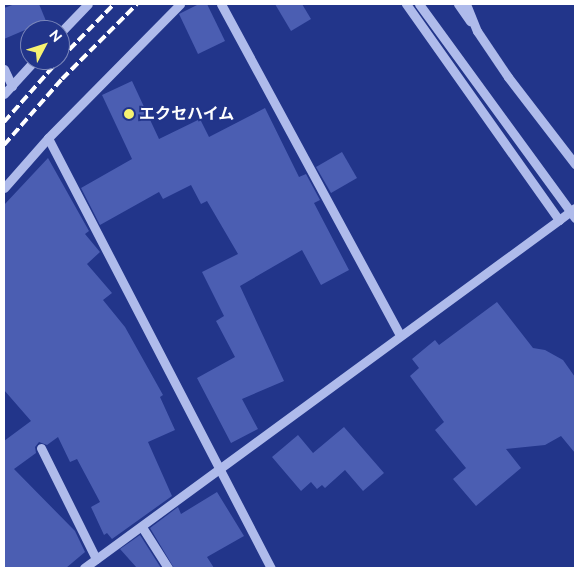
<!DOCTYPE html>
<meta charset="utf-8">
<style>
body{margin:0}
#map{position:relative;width:579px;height:572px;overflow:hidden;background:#22358a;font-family:Raleway,"Noto Sans JP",sans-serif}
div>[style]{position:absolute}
.building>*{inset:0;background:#4b5eb2;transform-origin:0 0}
.minor>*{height:9px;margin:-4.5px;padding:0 4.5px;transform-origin:4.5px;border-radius:4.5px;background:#afbbeb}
.rail>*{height:4px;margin-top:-2px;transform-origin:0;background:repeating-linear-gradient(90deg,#fff 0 9px,transparent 0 13px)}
.minor-bridge>*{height:9px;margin:-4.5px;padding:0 4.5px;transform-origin:4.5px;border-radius:4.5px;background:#afbbeb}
.dots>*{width:14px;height:14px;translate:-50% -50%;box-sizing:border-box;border:2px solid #22358a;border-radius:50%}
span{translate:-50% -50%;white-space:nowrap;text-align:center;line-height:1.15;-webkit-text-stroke:4px #22358a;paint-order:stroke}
.poi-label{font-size:16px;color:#fff;font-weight:700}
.left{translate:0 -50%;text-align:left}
.frame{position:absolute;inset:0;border:5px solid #fff;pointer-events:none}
.north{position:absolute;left:20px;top:20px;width:50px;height:50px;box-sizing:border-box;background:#22358a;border:1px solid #7a86b9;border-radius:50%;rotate:50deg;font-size:14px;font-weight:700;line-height:20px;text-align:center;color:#fff}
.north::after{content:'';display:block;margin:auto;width:18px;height:22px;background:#f6f271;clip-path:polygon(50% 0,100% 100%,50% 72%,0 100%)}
</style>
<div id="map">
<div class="building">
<i style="clip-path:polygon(15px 4px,39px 4px,46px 21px,4px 39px,4px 8px)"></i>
<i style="clip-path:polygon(199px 4px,207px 4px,225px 41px,198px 54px,179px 14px)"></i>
<i style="clip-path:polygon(275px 4px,302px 4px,311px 19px,291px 31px)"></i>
<i style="clip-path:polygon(132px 81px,159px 139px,200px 119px,209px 137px,265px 108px,299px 177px,306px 174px,320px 200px,314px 203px,349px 270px,321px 285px,302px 250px,240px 286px,284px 381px,242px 399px,258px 429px,231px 443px,197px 378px,235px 357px,216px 321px,224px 316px,202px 272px,238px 254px,207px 201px,201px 204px,191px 185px,163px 199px,159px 192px,100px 225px,81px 188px,132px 159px,102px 95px)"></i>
<i style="left:342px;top:152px;width:30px;height:30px;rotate:60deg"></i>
<i style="clip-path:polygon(48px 158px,89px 231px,85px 234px,100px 252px,87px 264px,112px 293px,103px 300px,125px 327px,163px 395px,160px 397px,175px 430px,148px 442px,172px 496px,112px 539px,107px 533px,104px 535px,91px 507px,100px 502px,77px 459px,70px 462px,58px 437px,47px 445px,39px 442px,35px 447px,36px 453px,14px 469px,75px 531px,85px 552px,66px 568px,4px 568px,4px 441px,31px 421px,4px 390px,4px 205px)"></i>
<i style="clip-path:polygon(497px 302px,533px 348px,545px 350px,563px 360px,575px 377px,575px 453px,561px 436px,545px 445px,506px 449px,521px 468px,476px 506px,453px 479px,466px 468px,435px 430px,444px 422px,410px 376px,419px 368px,412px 359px,435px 340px,439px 345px)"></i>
<i style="clip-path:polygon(344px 427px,384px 473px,363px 491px,345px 470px,325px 488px,322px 485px,317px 489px,311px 482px,301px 491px,272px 457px,298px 435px,313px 453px)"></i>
<i style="clip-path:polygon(217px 492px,244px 536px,207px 557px,214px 568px,174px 568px,150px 528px,178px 507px,181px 514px)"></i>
<i style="clip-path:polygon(140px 535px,161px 568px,137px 568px,120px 549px)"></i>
</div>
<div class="minor">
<i style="left:221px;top:4px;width:376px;rotate:61.6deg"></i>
<i style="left:419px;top:4px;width:265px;rotate:53.9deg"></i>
<i style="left:458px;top:4px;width:21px;rotate:55deg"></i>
<i style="left:466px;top:4px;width:29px;rotate:68deg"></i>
<i style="left:477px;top:31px;width:55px;rotate:56deg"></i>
<i style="left:508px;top:77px;width:110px;rotate:52.4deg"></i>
<i style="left:60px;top:33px;width:40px;rotate:-46deg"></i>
<i style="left:4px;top:69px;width:19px;rotate:65deg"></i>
<i style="left:4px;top:94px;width:46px;rotate:-47.6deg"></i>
<i style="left:48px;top:138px;width:484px;rotate:62.6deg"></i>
<i style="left:4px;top:188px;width:67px;rotate:-48.7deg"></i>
<i style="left:48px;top:138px;width:188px;rotate:-45.4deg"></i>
<i style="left:41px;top:448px;width:124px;rotate:63.6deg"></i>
<i style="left:142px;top:527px;width:49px;rotate:57.6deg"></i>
<i style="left:84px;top:568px;width:589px;rotate:-36.23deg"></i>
<i style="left:559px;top:220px;width:265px;rotate:-125.3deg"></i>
</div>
<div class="rail">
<i style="left:60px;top:59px;width:77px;rotate:-45.5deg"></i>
<i style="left:4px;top:122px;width:83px;rotate:-48.4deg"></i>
<i style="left:4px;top:145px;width:88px;rotate:-48.7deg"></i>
<i style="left:62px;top:79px;width:106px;rotate:-45deg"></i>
</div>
<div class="minor-bridge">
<i style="left:559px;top:220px;width:20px;rotate:-37deg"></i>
</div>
<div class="dots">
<i style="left:129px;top:114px;background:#f6f271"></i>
</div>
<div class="poi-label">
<span class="left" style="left:139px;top:114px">エクセハイム</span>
</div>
<div class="frame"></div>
<div class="north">N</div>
</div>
